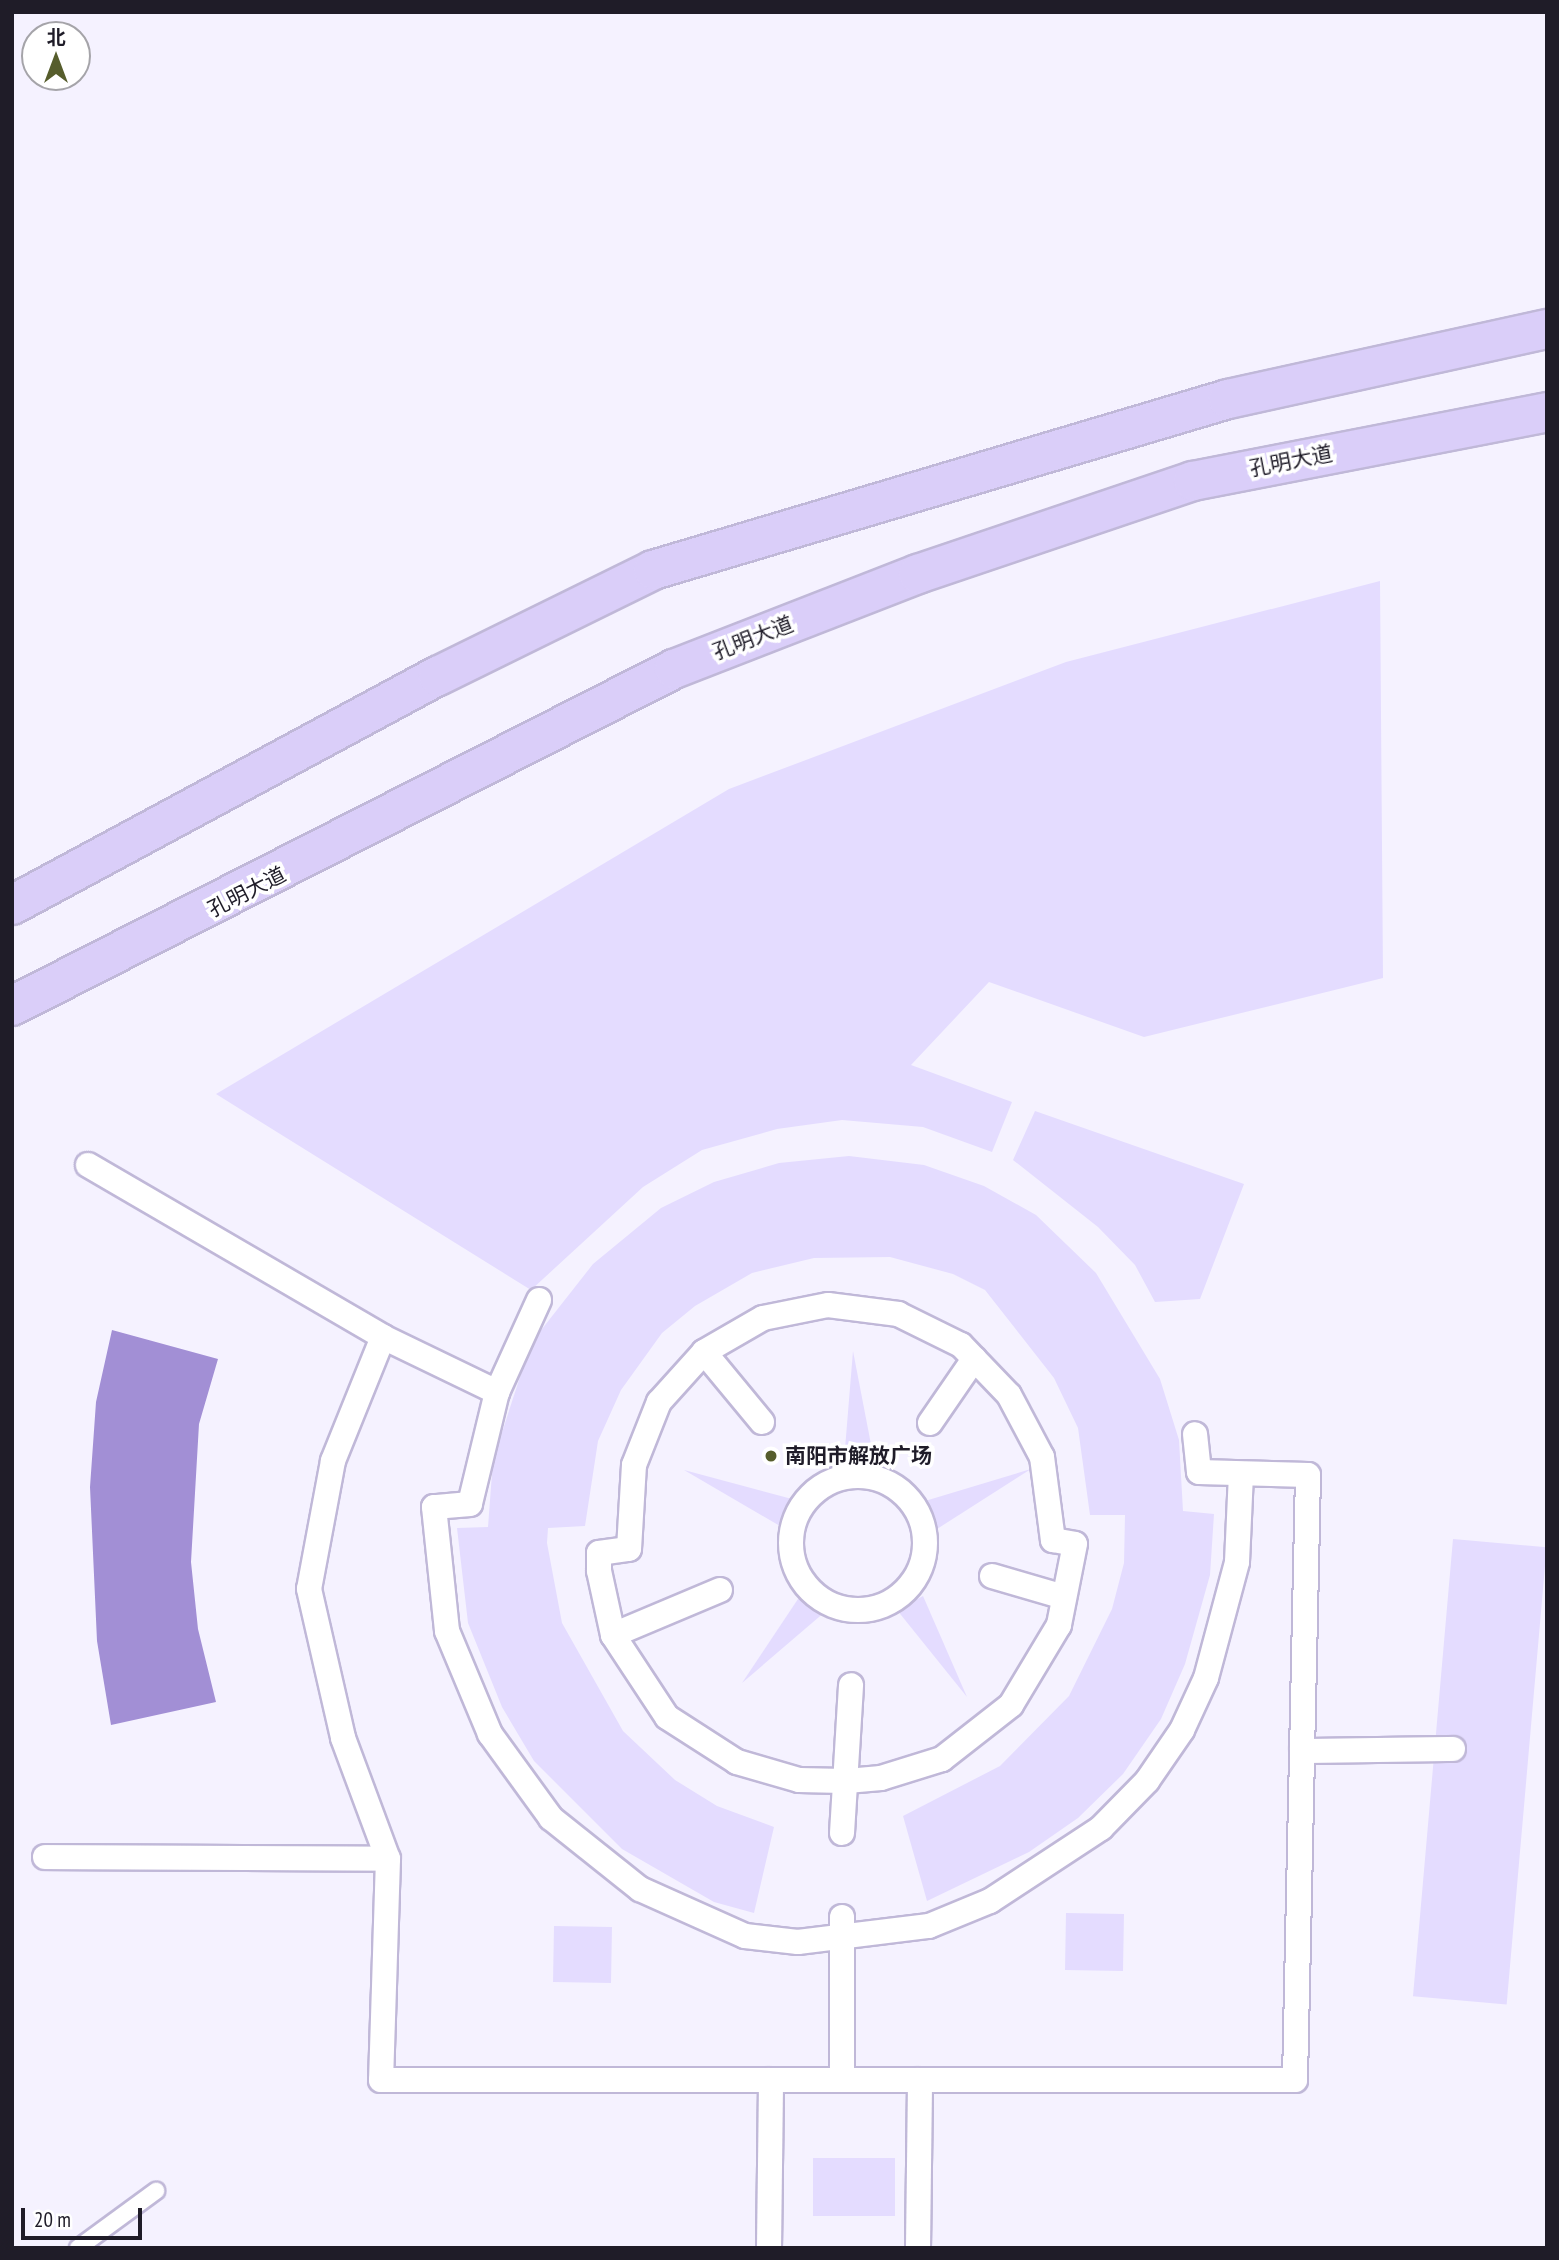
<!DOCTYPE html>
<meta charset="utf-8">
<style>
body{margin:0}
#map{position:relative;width:1559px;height:2260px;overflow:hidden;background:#f5f2ff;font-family:"PT Sans Narrow","Noto Sans SC",sans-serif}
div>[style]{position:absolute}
.green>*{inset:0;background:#e4dcff;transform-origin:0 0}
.water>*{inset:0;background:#a28fd5}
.roads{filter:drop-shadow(2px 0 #c0b8d8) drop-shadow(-2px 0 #c0b8d8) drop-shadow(0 2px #c0b8d8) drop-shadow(0 -2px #c0b8d8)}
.service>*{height:16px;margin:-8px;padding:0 8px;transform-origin:8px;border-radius:8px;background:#fff}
.pedestrian>*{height:24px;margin:-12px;padding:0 12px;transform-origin:12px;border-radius:12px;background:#fff}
.pedestrian>.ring{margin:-12px;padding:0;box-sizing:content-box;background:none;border:24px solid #fff;border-radius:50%}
.primary>*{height:38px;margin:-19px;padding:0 19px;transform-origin:19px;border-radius:19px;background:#dacef9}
.dots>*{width:19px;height:19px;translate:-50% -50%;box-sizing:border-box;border:4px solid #fff;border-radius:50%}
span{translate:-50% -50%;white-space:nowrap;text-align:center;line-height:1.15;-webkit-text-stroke:7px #fff;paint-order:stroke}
.street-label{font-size:21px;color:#1f1c28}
.poi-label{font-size:21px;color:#1f1c28;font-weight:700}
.left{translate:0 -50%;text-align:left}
.frame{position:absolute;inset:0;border:14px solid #1f1c28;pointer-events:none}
.north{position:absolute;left:21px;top:21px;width:70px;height:70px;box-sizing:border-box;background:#fff;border:2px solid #a5a4a9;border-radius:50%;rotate:0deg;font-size:19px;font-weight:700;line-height:28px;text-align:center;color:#1f1c28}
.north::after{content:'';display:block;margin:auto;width:24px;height:32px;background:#565d2c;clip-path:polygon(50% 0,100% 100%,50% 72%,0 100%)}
.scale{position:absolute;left:21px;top:2208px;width:121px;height:32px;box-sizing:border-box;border:4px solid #1f1c28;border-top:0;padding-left:9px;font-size:21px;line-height:24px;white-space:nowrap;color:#1f1c28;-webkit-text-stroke:5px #fff;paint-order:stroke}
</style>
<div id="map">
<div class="green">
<i style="clip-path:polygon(1380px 581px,1383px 978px,1144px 1037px,989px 982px,911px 1065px,1012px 1102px,992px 1152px,923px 1127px,842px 1120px,777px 1129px,702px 1150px,643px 1187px,531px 1290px,216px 1094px,729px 789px,1066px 662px)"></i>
<i style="clip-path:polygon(1035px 1111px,1244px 1184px,1200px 1299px,1155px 1302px,1135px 1265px,1098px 1227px,1013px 1160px)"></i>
<i style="clip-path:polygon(849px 1156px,924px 1165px,984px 1186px,1036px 1215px,1096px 1273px,1160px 1379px,1179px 1440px,1183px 1511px,1214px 1514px,1210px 1575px,1185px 1664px,1161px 1719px,1123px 1774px,1078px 1818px,1029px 1852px,927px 1901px,903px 1816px,1000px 1766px,1069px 1696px,1112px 1609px,1124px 1563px,1125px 1515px,1090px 1515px,1078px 1428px,1054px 1378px,985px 1290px,953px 1274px,890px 1257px,814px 1258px,752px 1273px,695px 1306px,662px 1333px,621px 1390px,598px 1441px,585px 1526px,548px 1528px,547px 1543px,562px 1623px,623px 1731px,675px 1780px,717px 1806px,774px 1827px,754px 1913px,714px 1902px,622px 1849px,534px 1761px,502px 1707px,468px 1623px,457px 1528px,488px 1527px,493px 1460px,531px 1343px,593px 1264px,661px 1208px,714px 1182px,779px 1163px)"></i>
<i style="clip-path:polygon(853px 1351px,874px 1460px,844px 1461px)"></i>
<i style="clip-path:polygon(1031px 1469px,937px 1529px,925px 1501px)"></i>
<i style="clip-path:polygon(684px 1470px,792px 1499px,780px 1526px)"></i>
<i style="left:1453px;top:1539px;width:94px;height:459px;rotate:5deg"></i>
<i style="clip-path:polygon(804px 1590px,826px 1611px,742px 1683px)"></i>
<i style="clip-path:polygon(923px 1596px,967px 1697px,897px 1610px)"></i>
<i style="left:1066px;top:1913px;width:58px;height:57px;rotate:1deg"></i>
<i style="left:554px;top:1926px;width:58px;height:56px;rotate:1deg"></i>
<i style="left:813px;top:2158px;width:82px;height:58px"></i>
</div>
<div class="water">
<i style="clip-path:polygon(112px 1330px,218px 1359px,199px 1424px,191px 1562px,198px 1629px,216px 1702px,111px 1725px,97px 1641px,90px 1487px,96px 1402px)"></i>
</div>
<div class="roads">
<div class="service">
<i style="left:78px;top:2248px;width:97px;rotate:-36.2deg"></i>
</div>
<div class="pedestrian">
<i style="left:88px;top:1165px;width:341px;rotate:30.2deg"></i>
<i style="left:383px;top:1337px;width:134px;rotate:112deg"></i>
<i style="left:333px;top:1461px;width:130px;rotate:100.6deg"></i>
<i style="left:309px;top:1589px;width:153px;rotate:77.1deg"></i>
<i style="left:343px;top:1738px;width:129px;rotate:69.6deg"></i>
<i style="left:388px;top:1859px;width:221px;rotate:91.8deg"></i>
<i style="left:381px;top:2080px;width:914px"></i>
<i style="left:1295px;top:2080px;width:605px;rotate:-88.77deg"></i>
<i style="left:1308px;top:1475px;width:109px;rotate:-178.4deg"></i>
<i style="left:1199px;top:1472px;width:38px;rotate:-96deg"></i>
<i style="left:539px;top:1300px;width:101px;rotate:114.5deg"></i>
<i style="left:497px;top:1392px;width:115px;rotate:103.6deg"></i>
<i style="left:470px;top:1504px;width:36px;rotate:175deg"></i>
<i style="left:434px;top:1507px;width:125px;rotate:84deg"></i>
<i style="left:447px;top:1631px;width:112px;rotate:67.3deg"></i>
<i style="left:490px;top:1734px;width:104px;rotate:54deg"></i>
<i style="left:551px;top:1818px;width:114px;rotate:38.6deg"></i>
<i style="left:640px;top:1889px;width:115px;rotate:24.1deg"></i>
<i style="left:745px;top:1936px;width:53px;rotate:6.5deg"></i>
<i style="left:798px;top:1942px;width:132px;rotate:-7deg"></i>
<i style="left:929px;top:1926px;width:66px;rotate:-22.3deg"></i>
<i style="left:990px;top:1901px;width:133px;rotate:-33.3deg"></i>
<i style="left:1101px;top:1828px;width:66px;rotate:-45.6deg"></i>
<i style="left:1147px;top:1781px;width:62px;rotate:-55.5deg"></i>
<i style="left:1182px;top:1730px;width:57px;rotate:-65.2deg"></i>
<i style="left:1206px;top:1678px;width:120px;rotate:-75deg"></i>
<i style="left:1237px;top:1562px;width:88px;rotate:-87.4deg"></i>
<i style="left:828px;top:1305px;width:71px;rotate:7.3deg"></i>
<i style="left:898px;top:1314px;width:70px;rotate:26.2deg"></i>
<i style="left:961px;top:1345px;width:69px;rotate:46.2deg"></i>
<i style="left:1009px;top:1395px;width:70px;rotate:62deg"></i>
<i style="left:1042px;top:1457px;width:84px;rotate:82.5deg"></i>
<i style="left:1053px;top:1540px;width:22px;rotate:10deg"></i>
<i style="left:1075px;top:1544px;width:83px;rotate:101.2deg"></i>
<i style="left:1059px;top:1625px;width:93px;rotate:121deg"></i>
<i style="left:1011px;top:1705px;width:88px;rotate:142deg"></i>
<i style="left:942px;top:1759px;width:64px;rotate:162.7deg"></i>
<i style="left:881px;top:1778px;width:37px;rotate:175deg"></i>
<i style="left:844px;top:1781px;width:45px;rotate:-178.7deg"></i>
<i style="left:799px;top:1780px;width:65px;rotate:-163.8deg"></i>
<i style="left:737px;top:1762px;width:83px;rotate:-147.3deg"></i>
<i style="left:667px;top:1717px;width:98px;rotate:-123.4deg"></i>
<i style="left:613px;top:1635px;width:66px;rotate:-102.3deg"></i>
<i style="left:599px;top:1571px;width:18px;rotate:-90deg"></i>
<i style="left:599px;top:1553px;width:30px;rotate:-8deg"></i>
<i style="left:629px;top:1549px;width:84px;rotate:-86.6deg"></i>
<i style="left:634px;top:1465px;width:68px;rotate:-68.4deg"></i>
<i style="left:659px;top:1402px;width:67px;rotate:-48deg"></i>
<i style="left:704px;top:1352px;width:68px;rotate:-30deg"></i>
<i style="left:763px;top:1318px;width:66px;rotate:-11.3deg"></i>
<i style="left:383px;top:1337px;width:127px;rotate:25.8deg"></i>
<i style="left:704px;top:1352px;width:91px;rotate:50.4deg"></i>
<i style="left:930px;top:1423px;width:78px;rotate:-55.5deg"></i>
<i class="ring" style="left:791px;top:1476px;width:110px;height:110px"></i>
<i style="left:992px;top:1576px;width:75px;rotate:16.3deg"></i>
<i style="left:613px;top:1635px;width:116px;rotate:-22.8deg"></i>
<i style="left:1302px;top:1751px;width:151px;rotate:-0.8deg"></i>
<i style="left:842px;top:1833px;width:148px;rotate:-86.5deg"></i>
<i style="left:45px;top:1857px;width:343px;rotate:0.3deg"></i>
<i style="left:842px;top:1917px;width:163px;rotate:90deg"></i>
<i style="left:769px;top:2248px;width:168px;rotate:-89.3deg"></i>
<i style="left:918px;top:2248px;width:168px;rotate:-89.3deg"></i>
</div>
<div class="primary">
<i style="left:12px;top:905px;width:484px;rotate:-28.3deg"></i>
<i style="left:438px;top:676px;width:240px;rotate:-26.2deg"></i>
<i style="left:653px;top:570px;width:600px;rotate:-16.56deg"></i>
<i style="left:1228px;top:399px;width:327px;rotate:-12.4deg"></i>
<i style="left:12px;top:1006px;width:743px;rotate:-26.98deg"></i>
<i style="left:674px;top:669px;width:262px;rotate:-21.3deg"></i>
<i style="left:918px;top:574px;width:290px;rotate:-18.7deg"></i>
<i style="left:1193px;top:481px;width:361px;rotate:-11deg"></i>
</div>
</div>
<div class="dots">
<i style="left:771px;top:1456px;background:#565d2c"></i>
</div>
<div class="street-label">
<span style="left:1291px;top:461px;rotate:-11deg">孔明大道</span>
<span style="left:753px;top:638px;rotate:-21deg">孔明大道</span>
<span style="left:247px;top:892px;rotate:-27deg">孔明大道</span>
</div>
<div class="poi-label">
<span class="left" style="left:785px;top:1456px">南阳市解放广场</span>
</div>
<div class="frame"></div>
<div class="north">北</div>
<div class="scale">20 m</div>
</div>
